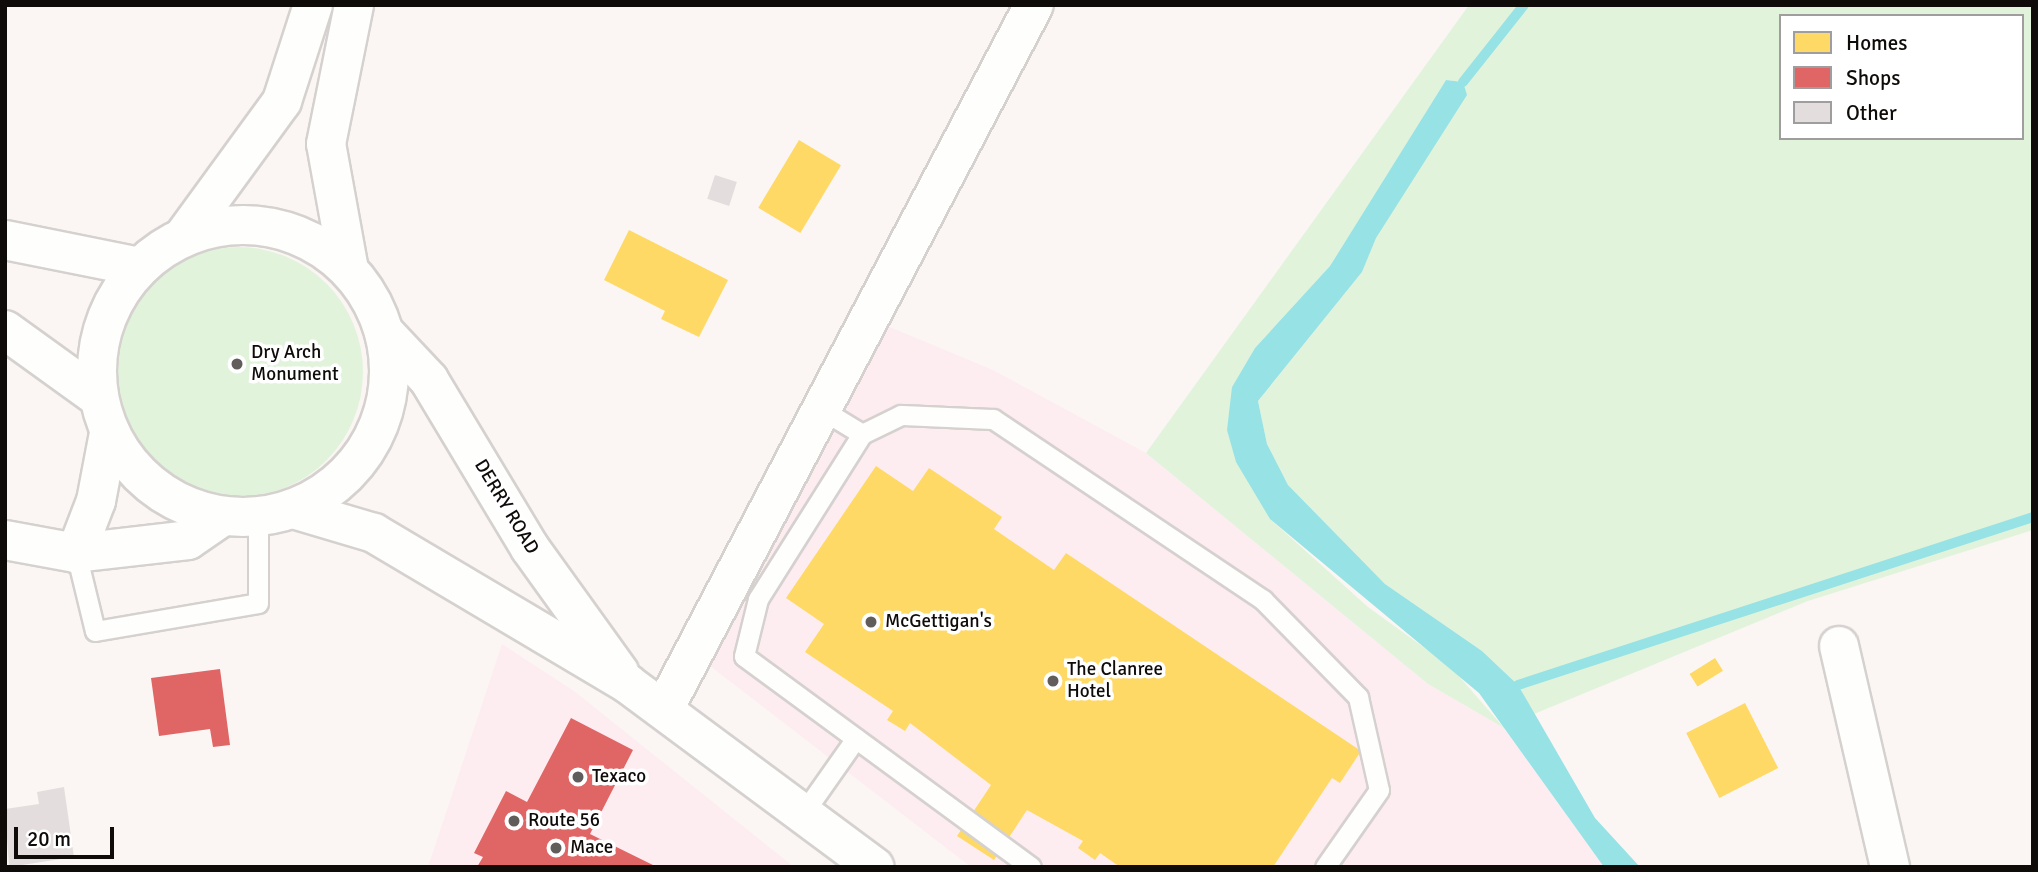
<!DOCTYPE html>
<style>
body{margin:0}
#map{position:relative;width:2038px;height:872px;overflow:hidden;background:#fbf6f4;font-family:Signika,sans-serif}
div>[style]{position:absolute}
.commercial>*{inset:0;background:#fdedf1}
.green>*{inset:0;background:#e2f3dc}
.round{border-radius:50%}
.water>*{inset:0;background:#97e2e5}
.homes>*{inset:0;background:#ffd966;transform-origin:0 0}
.shops>*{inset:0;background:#e06666}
.stream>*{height:10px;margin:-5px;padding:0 5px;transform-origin:5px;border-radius:5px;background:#97e2e5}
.building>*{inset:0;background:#e3dedd;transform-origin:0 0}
.roads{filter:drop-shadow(2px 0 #d5d1cf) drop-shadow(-2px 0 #d5d1cf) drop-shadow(0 2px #d5d1cf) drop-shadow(0 -2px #d5d1cf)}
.service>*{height:19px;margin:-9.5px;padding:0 9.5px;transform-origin:9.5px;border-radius:9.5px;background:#fefefd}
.minor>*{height:38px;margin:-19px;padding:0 19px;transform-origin:19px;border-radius:19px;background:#fefefd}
.primary>*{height:38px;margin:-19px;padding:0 19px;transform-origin:19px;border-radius:19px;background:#fefefd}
.trunk>*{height:38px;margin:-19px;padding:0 19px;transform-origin:19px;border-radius:19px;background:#fefefd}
.trunk>.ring{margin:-19px;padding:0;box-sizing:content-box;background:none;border:38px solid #fefefd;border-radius:50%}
.dots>*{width:19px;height:19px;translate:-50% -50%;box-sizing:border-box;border:4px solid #fff;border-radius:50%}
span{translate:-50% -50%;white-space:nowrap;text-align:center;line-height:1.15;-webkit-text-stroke:7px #fff;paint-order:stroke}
.poi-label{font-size:19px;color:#0e0b09}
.left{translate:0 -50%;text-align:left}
.street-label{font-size:19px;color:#0e0b09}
.frame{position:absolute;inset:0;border:7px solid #0e0b09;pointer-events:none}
.legend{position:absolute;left:1779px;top:14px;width:245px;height:126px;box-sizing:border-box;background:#fff;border:2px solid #9f9d9d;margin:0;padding:9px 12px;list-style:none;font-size:21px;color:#0e0b09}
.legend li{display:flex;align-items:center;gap:14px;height:35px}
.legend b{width:35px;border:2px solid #9f9d9d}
.scale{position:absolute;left:14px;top:827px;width:100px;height:32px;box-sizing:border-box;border:4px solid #0e0b09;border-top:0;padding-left:9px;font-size:21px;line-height:24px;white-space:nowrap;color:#0e0b09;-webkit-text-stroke:5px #fff;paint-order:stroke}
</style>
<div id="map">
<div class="commercial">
<i style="clip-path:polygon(885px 325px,993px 370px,1146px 453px,1428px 684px,1504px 728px,1604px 867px,971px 867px,710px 666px)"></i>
<i style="clip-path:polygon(502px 644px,574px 691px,794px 867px,428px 867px)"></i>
</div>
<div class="green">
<i style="clip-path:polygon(evenodd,1469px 5px,2033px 5px,2033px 530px,1808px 601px,1534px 714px,1518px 685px,1482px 651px,1385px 584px,1288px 485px,1267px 444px,1258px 401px,1362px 272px,1375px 238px,1466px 95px,1463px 82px,1446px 80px,1330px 266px,1255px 348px,1232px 387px,1270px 519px,1368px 607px,1451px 667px,1504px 728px,1428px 684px,1146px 453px,1469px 5px,1781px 16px,2022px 16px,2022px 138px,1781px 138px,1781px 16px)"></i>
<i class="round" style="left:113px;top:247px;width:250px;height:250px"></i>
</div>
<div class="water">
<i style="clip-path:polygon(1446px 80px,1463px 82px,1467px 95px,1376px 238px,1362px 272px,1258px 401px,1267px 444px,1288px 485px,1385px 584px,1482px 651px,1518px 685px,1595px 818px,1640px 867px,1604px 867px,1479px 693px,1270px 519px,1236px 462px,1227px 430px,1232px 387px,1255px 348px,1330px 266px)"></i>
</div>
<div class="homes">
<i style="left:799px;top:140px;width:49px;height:79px;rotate:31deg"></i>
<i style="clip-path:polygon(629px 230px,728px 280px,699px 337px,661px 319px,665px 311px,604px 280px)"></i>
<i style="clip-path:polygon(876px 466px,913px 491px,929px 468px,1002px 517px,994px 529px,1054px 570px,1066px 553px,1361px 751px,1340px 783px,1332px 778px,1273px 867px,1120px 867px,1100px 853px,1095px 860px,1078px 848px,1083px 841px,1027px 810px,994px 860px,957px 836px,991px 785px,910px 723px,905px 731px,887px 720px,893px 711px,805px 652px,824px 624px,786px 598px)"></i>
<i style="left:1715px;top:658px;width:15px;height:30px;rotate:58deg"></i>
<i style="left:1745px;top:703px;width:73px;height:66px;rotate:63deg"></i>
</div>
<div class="shops">
<i style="clip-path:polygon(220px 669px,230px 745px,213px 747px,210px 729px,159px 736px,151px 678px)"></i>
<i style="clip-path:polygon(571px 718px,633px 750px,590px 834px,657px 867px,477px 867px,483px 857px,474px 853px,506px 791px,527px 802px)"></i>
</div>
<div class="stream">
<i style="left:1463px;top:82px;width:98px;rotate:-51.6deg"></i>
<i style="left:1518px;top:685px;width:542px;rotate:-18.07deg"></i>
</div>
<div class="building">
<i style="left:715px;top:175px;width:23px;height:25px;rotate:18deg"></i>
<i style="clip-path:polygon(64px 787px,74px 857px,9px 867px,5px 809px,39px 804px,37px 792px)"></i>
</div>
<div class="roads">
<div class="service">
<i style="left:821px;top:409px;width:48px;rotate:31.4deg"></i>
<i style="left:76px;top:553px;width:80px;rotate:76.3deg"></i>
<i style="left:95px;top:631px;width:165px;rotate:-9.7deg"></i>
<i style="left:258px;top:603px;width:86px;rotate:-90deg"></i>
<i style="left:804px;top:812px;width:90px;rotate:-54.9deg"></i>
<i style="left:1031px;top:867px;width:356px;rotate:-143.7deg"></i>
<i style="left:744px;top:656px;width:59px;rotate:-76.2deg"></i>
<i style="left:758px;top:599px;width:195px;rotate:-57.8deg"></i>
<i style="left:862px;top:434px;width:43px;rotate:-26deg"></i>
<i style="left:901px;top:415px;width:92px;rotate:2.5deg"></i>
<i style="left:993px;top:419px;width:325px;rotate:33.8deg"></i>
<i style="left:1263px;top:600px;width:136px;rotate:45.6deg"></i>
<i style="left:1358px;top:697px;width:95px;rotate:77.3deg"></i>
<i style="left:1379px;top:790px;width:94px;rotate:125deg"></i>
</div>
<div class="minor">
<i style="left:109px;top:433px;width:69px;rotate:100.8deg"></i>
<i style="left:96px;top:501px;width:56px;rotate:111deg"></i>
<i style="left:76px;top:553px;width:113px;rotate:-6.6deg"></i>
<i style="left:188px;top:540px;width:42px;rotate:-34.4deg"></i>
<i style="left:5px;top:540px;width:72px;rotate:10.4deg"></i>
<i style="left:1839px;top:646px;width:227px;rotate:77deg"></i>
<i style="left:664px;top:709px;width:795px;rotate:-62.28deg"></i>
</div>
<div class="primary">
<i style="left:384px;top:332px;width:66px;rotate:46.8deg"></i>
<i style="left:429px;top:380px;width:196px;rotate:59deg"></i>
<i style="left:530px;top:548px;width:153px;rotate:54.3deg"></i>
<i style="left:293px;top:509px;width:84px;rotate:16.5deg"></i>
<i style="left:374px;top:533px;width:295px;rotate:30.7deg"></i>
<i style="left:628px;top:684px;width:307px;rotate:36.6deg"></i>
</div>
<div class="trunk">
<i class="ring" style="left:97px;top:225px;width:254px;height:254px"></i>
<i style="left:183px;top:237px;width:168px;rotate:-53.9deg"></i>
<i style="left:282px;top:101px;width:101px;rotate:-72.1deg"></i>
<i style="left:5px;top:240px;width:138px;rotate:11.3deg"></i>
<i style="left:349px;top:270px;width:128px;rotate:-100.3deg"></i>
<i style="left:326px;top:144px;width:142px;rotate:-78.6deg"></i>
<i style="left:5px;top:330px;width:115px;rotate:35.8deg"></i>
</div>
</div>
<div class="dots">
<i style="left:237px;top:364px;background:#615d5b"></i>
<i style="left:871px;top:622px;background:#615d5b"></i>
<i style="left:1053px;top:681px;background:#615d5b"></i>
<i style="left:578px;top:777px;background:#615d5b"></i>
<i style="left:514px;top:821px;background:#615d5b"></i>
<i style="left:556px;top:848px;background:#615d5b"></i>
</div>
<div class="poi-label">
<span class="left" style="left:251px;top:364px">Dry Arch<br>Monument</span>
<span class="left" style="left:885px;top:622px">McGettigan's</span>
<span class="left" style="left:1067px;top:681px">The Clanree<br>Hotel</span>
<span class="left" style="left:592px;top:777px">Texaco</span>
<span class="left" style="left:528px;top:821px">Route 56</span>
<span class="left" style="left:570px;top:848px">Mace</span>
</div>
<div class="street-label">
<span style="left:506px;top:507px;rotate:59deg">DERRY ROAD</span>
</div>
<div class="frame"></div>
<ul class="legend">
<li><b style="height:19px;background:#ffd966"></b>Homes</li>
<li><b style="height:19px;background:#e06666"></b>Shops</li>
<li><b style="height:19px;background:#e3dedd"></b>Other</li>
</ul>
<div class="scale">20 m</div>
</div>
